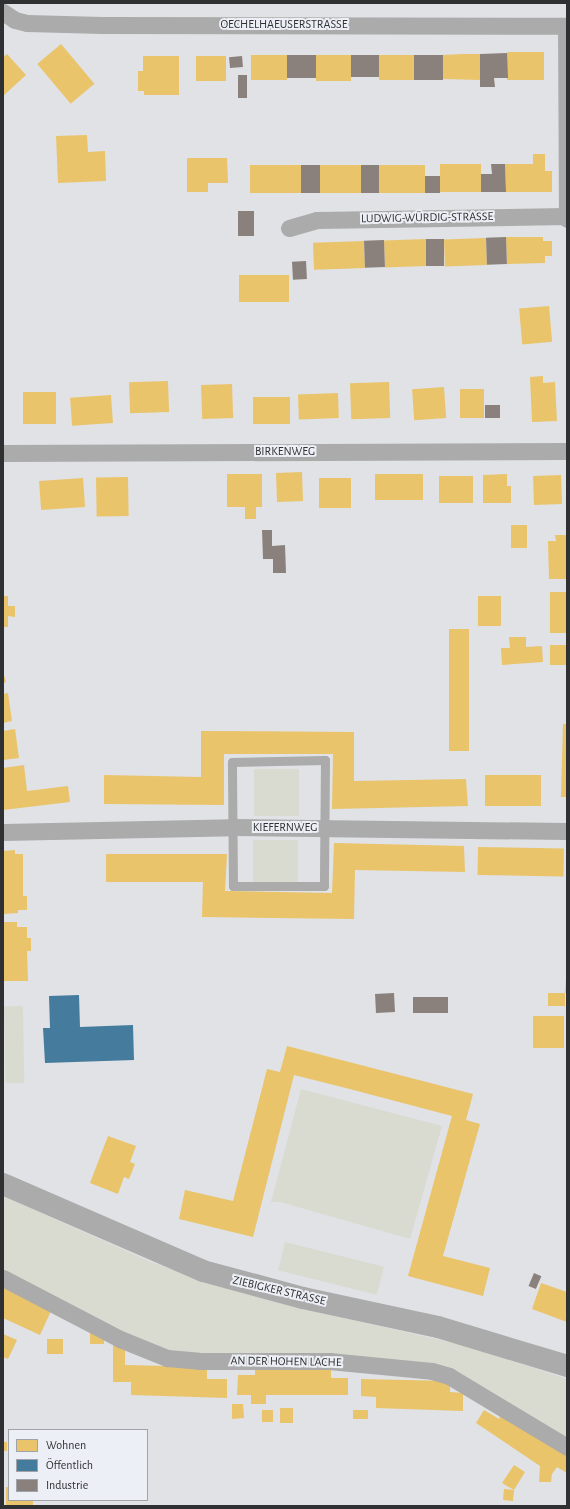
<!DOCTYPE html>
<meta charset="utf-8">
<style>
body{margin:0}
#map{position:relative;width:570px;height:1509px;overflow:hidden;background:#e0e2e6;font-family:"Alegreya Sans",sans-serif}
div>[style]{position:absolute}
.green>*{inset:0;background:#d9dbd1;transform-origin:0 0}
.homes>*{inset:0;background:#e9c46a;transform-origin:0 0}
.public>*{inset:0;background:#457b9d}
.industry>*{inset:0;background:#8a817c;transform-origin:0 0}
.lane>*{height:9px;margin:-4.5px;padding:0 4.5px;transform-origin:4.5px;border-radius:4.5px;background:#aaabaa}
.street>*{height:17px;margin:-8.5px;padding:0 8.5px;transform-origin:8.5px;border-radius:8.5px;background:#aaabaa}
.secondary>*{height:22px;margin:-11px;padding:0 11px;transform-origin:11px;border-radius:11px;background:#aaabaa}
span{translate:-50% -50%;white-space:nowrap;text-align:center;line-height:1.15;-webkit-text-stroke:4px #eceff5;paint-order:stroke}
.street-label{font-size:12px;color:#2f3032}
.frame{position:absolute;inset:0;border:4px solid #2f3032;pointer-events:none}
.legend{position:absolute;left:8px;top:1429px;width:140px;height:72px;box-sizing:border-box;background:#eceff5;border:1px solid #a0a3a7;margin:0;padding:5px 7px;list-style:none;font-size:12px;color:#2f3032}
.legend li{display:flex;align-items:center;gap:8px;height:20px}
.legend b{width:20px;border:1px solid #a0a3a7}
</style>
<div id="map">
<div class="green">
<i style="left:254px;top:769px;width:45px;height:47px"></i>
<i style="left:253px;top:840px;width:45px;height:47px"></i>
<i style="left:23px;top:1006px;width:77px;height:19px;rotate:89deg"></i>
<i style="clip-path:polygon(301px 1089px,442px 1126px,410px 1239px,280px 1202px,271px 1202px)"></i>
<i style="clip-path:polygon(3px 1196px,151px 1262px,226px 1288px,291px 1306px,476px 1348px,567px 1379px,567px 1438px,465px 1379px,175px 1355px,125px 1337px,3px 1271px)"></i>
<i style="left:285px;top:1242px;width:102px;height:29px;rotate:14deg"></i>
</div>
<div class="homes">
<i style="left:61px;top:44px;width:52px;height:31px;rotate:50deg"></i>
<i style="left:544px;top:52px;width:28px;height:37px;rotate:90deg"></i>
<i style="clip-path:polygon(7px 54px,26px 75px,3px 96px,3px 57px)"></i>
<i style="clip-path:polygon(462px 54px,480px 54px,480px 80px,443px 79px,443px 55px)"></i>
<i style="left:251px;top:55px;width:36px;height:25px"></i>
<i style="left:316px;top:55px;width:35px;height:26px"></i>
<i style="left:379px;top:55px;width:35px;height:25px"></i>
<i style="clip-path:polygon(143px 56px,179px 56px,179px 95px,144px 95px,144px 91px,138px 91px,138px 71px,143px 71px)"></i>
<i style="left:196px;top:56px;width:30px;height:25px"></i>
<i style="clip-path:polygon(87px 135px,88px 152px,105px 151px,106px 181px,58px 183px,56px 136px)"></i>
<i style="clip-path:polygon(533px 154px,545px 154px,545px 171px,552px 171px,552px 192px,506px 192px,505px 164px,533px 164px)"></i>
<i style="clip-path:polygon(187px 158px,227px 158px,228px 183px,208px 183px,208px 192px,187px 192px)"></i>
<i style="left:481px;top:164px;width:28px;height:41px;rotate:90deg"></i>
<i style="left:301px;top:165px;width:28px;height:51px;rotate:90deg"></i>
<i style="left:320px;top:165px;width:41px;height:28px"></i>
<i style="left:379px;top:165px;width:46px;height:28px"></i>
<i style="clip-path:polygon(506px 237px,543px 237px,543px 241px,552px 241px,552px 256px,545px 256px,545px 263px,507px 264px)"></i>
<i style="left:486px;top:238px;width:27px;height:42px;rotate:88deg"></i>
<i style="left:426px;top:239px;width:27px;height:42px;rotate:88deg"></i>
<i style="left:364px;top:241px;width:27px;height:51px;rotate:88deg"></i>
<i style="left:239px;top:275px;width:50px;height:27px"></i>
<i style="left:549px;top:306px;width:36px;height:30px;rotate:85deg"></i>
<i style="clip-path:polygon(543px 376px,543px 383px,555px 382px,557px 421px,532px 422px,530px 377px)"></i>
<i style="left:168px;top:381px;width:31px;height:39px;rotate:88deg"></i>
<i style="left:389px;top:382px;width:36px;height:39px;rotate:88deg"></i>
<i style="left:232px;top:384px;width:34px;height:31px;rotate:88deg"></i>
<i style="left:444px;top:387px;width:31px;height:32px;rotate:86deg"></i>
<i style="left:460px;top:389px;width:24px;height:29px"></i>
<i style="left:56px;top:392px;width:32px;height:33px;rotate:90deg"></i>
<i style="left:338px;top:393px;width:25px;height:40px;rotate:88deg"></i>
<i style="left:111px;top:395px;width:28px;height:41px;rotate:86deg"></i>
<i style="left:290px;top:397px;width:27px;height:37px;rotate:90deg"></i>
<i style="left:302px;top:472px;width:29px;height:26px;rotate:88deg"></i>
<i style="clip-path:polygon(227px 474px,262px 474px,262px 507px,256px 507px,256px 519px,245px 519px,245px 507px,227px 507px)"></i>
<i style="left:375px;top:474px;width:48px;height:26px"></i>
<i style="clip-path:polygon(507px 474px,507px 486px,511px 486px,511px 503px,483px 503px,483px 475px)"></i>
<i style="left:561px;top:475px;width:29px;height:28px;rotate:88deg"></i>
<i style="left:439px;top:476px;width:34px;height:27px"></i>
<i style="left:128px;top:477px;width:39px;height:32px;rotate:89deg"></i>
<i style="left:83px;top:478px;width:29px;height:44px;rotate:86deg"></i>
<i style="left:319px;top:478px;width:32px;height:30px"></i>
<i style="left:511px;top:525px;width:16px;height:23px"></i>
<i style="clip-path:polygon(555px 535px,567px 535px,567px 579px,549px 579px,548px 541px,556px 541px)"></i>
<i style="left:550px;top:592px;width:17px;height:41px"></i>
<i style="clip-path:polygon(3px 596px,8px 596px,8px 606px,15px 606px,15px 617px,8px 616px,8px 627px,3px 627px)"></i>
<i style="left:501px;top:596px;width:30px;height:23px;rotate:90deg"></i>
<i style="left:449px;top:629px;width:20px;height:122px"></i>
<i style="clip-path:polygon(509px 637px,526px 637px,526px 647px,542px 646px,543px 662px,502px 665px,501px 648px,510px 648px)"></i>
<i style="left:550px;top:645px;width:17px;height:20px"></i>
<i style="clip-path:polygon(3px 672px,6px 682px,3px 683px)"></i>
<i style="clip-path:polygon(8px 693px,12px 721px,3px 723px,3px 694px)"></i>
<i style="clip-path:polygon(563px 724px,567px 724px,567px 797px,561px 797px)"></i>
<i style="clip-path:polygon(15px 729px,19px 758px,3px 760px,3px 731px)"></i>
<i style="clip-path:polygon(201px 731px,354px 732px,354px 781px,466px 779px,468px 806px,332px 809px,333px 754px,224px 754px,224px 805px,104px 804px,104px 775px,201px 777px)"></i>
<i style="clip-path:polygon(24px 765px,27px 791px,68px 786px,70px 802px,3px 810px,3px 768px)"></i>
<i style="left:485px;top:775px;width:56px;height:31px"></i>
<i style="clip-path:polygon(334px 843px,464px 846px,465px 872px,355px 870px,354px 919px,202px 917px,203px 882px,106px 882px,106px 854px,227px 854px,225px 891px,332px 893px)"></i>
<i style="left:478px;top:847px;width:86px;height:28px;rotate:1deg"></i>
<i style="clip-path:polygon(15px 850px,15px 854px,23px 854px,23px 896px,27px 896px,27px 910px,18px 910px,18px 913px,3px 914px,3px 851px)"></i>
<i style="clip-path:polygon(3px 922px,17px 922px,17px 927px,27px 927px,27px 938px,31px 938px,31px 951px,27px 951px,28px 981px,3px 981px)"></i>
<i style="clip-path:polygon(566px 978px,567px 978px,567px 993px,565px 993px)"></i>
<i style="left:565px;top:993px;width:13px;height:17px;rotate:90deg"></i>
<i style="left:533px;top:1016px;width:31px;height:32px"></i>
<i style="clip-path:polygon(287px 1046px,473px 1094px,466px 1120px,480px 1124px,443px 1256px,490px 1268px,483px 1296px,408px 1276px,452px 1116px,342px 1087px,294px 1075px,253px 1237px,179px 1219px,185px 1190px,233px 1201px,267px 1069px,280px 1072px)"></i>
<i style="clip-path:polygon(108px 1136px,136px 1146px,130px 1162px,135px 1164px,129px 1179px,124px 1177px,118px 1194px,90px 1183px)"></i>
<i style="clip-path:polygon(541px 1283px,567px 1292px,567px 1322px,532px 1309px)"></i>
<i style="clip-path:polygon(3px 1286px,52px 1309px,40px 1335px,3px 1318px)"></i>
<i style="clip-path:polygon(90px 1330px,104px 1336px,104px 1344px,90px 1344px)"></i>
<i style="clip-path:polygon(3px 1334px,17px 1340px,8px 1359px,3px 1357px)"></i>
<i style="left:47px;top:1339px;width:16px;height:15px"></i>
<i style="clip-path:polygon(113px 1342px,125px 1343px,125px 1365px,207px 1367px,207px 1379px,227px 1379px,227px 1398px,131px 1395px,131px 1382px,113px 1382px)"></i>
<i style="clip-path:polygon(255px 1366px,331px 1366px,331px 1378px,348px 1378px,348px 1395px,266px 1395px,266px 1404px,251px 1404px,251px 1395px,237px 1395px,238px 1375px,255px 1375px)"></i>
<i style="clip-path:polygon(361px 1379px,450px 1381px,450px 1392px,463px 1393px,463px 1411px,376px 1408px,376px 1397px,361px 1396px)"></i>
<i style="clip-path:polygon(232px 1404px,243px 1404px,244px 1418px,232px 1419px)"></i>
<i style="left:280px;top:1408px;width:13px;height:15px"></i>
<i style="left:262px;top:1410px;width:11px;height:12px"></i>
<i style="left:353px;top:1410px;width:15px;height:9px"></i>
<i style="clip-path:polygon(484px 1410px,499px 1419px,502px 1411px,567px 1453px,567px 1473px,557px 1467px,552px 1474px,551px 1482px,539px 1482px,540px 1466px,476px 1423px)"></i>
<i style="left:3px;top:1442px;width:4px;height:9px"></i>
<i style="clip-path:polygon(514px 1465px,525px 1472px,514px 1490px,513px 1501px,503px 1500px,504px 1489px,514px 1490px,502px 1483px)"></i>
<i style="clip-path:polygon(6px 1487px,9px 1487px,9px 1500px,33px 1500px,33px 1506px,6px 1506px)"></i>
</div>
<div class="public">
<i style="clip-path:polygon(79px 995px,80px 1027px,133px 1025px,134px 1060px,45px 1063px,43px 1028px,50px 1028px,49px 996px)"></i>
</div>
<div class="industry">
<i style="clip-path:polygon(507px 53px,508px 78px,494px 78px,495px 87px,480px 87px,480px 54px)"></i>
<i style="left:287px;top:55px;width:29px;height:23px"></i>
<i style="left:351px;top:55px;width:28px;height:22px"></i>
<i style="left:414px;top:55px;width:29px;height:25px"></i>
<i style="left:242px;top:56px;width:11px;height:13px;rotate:85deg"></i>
<i style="left:238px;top:75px;width:9px;height:23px"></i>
<i style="clip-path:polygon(491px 164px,505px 164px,506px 192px,481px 192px,481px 174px,492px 174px)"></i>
<i style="left:301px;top:165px;width:19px;height:28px"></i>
<i style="left:361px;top:165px;width:18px;height:28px"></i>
<i style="left:425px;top:176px;width:15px;height:17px"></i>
<i style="left:238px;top:211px;width:16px;height:25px"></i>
<i style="left:506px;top:237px;width:27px;height:20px;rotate:88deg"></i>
<i style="left:426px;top:239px;width:18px;height:27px"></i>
<i style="left:384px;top:240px;width:27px;height:20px;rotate:88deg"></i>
<i style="left:306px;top:261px;width:18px;height:14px;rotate:87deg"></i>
<i style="left:485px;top:405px;width:15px;height:13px"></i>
<i style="clip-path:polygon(262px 530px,272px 530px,272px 546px,285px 545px,286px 573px,273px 573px,273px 559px,263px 559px)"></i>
<i style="left:394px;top:993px;width:19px;height:19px;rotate:87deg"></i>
<i style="left:448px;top:997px;width:16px;height:35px;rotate:90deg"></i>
<i style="left:534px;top:1273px;width:8px;height:14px;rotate:23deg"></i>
</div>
<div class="lane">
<i style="left:325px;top:760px;width:126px;rotate:90.5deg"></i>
<i style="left:324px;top:886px;width:91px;rotate:180deg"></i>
<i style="left:233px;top:886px;width:124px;rotate:-90.5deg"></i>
<i style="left:232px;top:762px;width:93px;rotate:-1.2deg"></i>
</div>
<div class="street">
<i style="left:3px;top:12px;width:14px;rotate:34deg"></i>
<i style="left:15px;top:20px;width:12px;rotate:14deg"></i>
<i style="left:27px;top:23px;width:75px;rotate:1.5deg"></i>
<i style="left:102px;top:25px;width:465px;rotate:0.1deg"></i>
<i style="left:566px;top:26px;width:193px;rotate:89.7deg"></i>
<i style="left:289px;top:228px;width:29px;rotate:-16deg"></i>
<i style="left:317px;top:220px;width:250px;rotate:-0.9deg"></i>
<i style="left:3px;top:453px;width:564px;rotate:-0.2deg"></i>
<i style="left:3px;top:832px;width:230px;rotate:-1.2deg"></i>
<i style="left:233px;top:827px;width:334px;rotate:0.7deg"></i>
<i style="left:3px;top:1278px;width:132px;rotate:27.5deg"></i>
<i style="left:120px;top:1339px;width:51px;rotate:22deg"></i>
<i style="left:167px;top:1358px;width:32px;rotate:5deg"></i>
<i style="left:199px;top:1361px;width:130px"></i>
<i style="left:329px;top:1361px;width:103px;rotate:5.5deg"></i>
<i style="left:432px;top:1371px;width:18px;rotate:16deg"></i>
<i style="left:449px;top:1376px;width:138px;rotate:31deg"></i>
</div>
<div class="secondary">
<i style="left:3px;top:1184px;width:218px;rotate:23.5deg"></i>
<i style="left:203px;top:1271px;width:104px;rotate:15.1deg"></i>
<i style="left:303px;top:1298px;width:138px;rotate:12.1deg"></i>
<i style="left:438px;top:1327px;width:135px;rotate:16.8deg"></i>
</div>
<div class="street-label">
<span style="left:284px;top:25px">OECHELHAEUSERSTRASSE</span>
<span style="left:427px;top:218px;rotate:-1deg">LUDWIG-WÜRDIG-STRASSE</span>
<span style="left:285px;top:452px">BIRKENWEG</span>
<span style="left:285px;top:828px">KIEFERNWEG</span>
<span style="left:279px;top:1291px;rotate:13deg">ZIEBIGKER STRASSE</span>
<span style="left:286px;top:1362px;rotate:1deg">AN DER HOHEN LACHE</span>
</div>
<div class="frame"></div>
<ul class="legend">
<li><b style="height:11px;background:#e9c46a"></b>Wohnen</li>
<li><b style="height:11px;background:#457b9d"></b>Öffentlich</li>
<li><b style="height:11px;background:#8a817c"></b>Industrie</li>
</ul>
</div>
